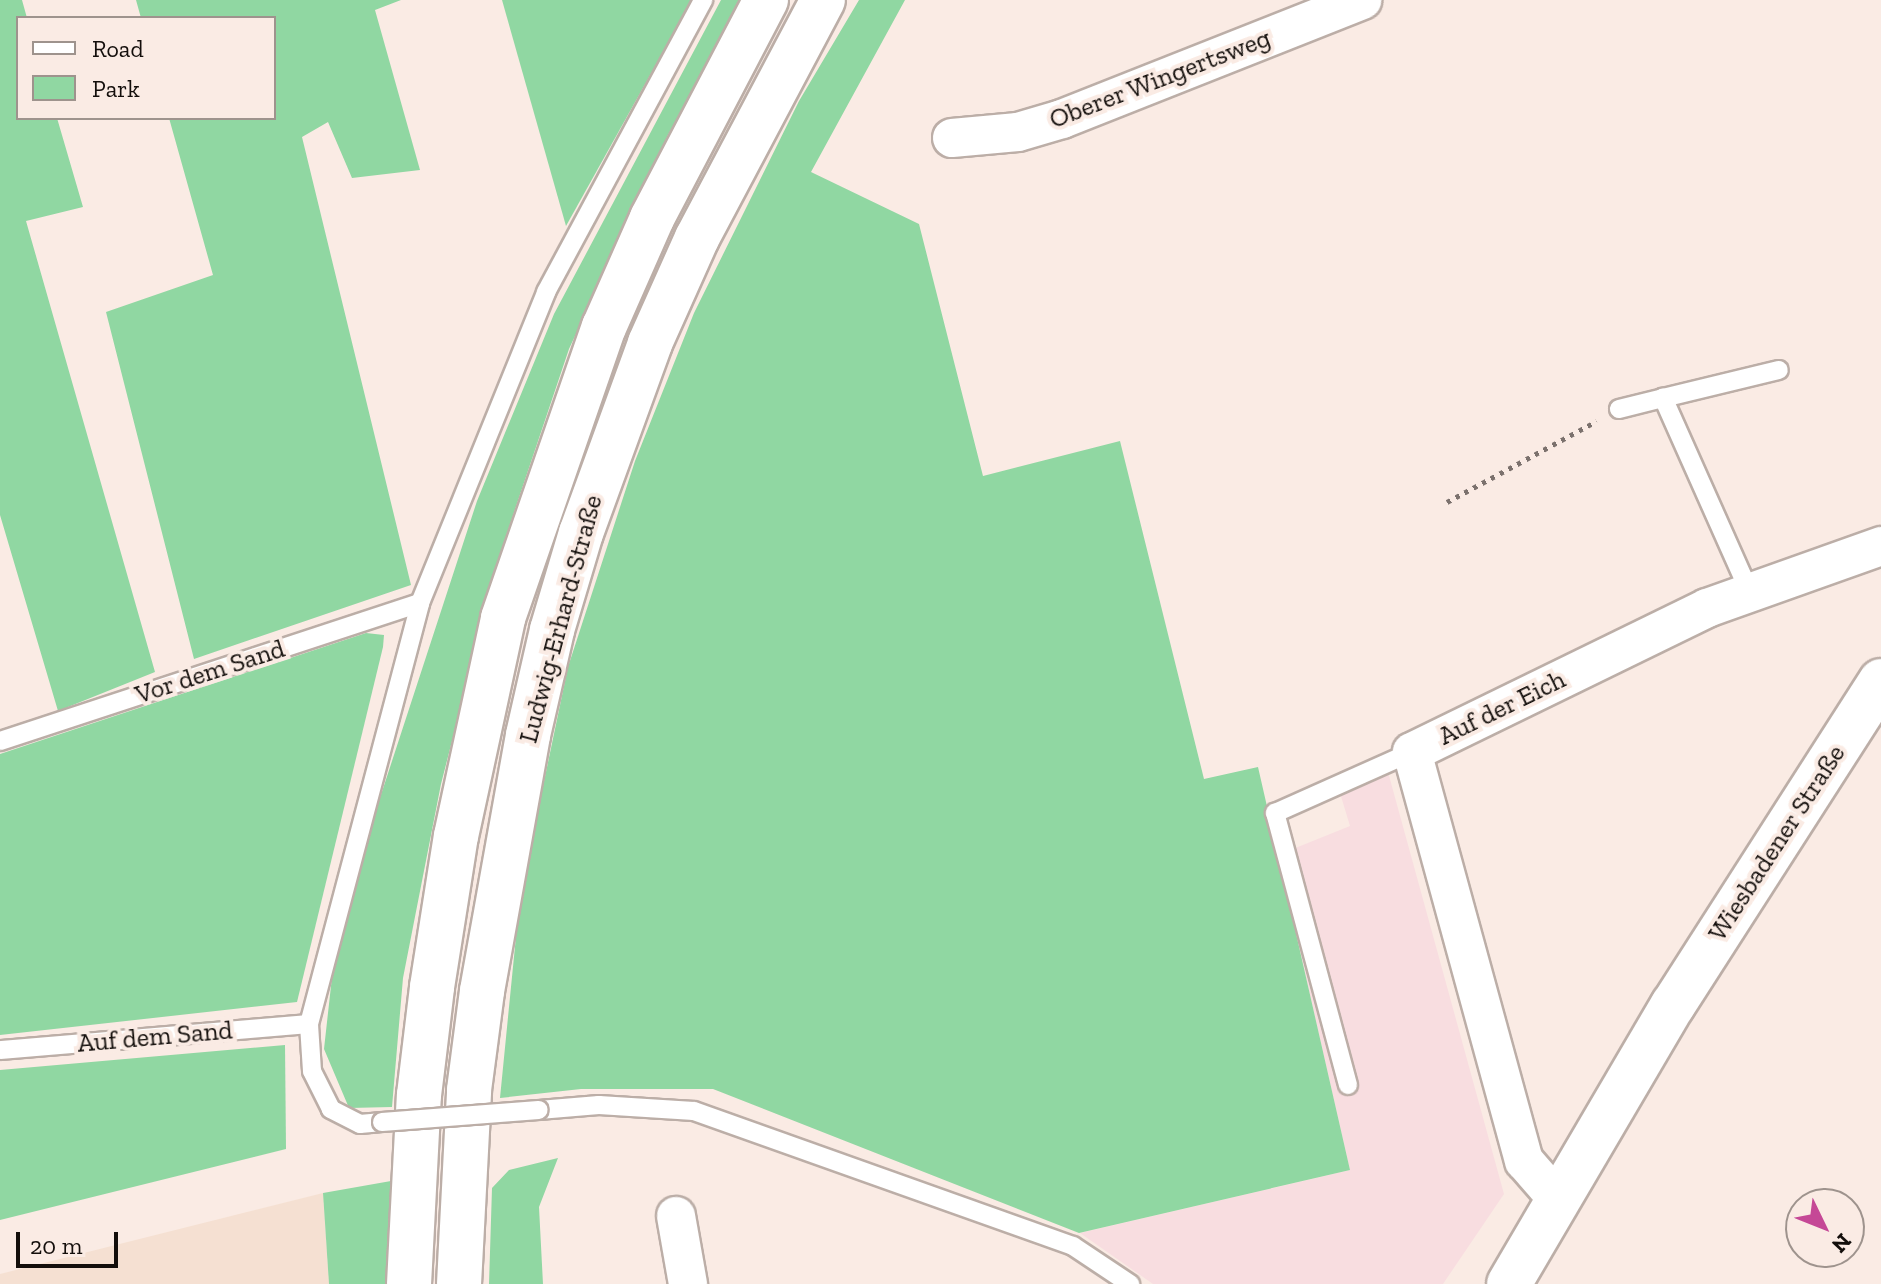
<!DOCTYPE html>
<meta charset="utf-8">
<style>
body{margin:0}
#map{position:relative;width:1881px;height:1284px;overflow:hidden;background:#faebe4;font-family:"Zilla Slab",serif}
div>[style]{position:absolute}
.commercial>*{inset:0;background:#f5e0d2}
.industrial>*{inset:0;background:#f8dde0}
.green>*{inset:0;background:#90d7a2}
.path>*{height:5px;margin-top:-2.5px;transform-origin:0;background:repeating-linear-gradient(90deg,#7b716d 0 4px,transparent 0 10px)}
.roads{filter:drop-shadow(2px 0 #bcaea7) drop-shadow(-2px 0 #bcaea7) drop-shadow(0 2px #bcaea7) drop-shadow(0 -2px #bcaea7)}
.service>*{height:18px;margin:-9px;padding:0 9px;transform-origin:9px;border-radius:9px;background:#fff}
.minor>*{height:38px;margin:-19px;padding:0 19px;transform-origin:19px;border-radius:19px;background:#fff}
.tertiary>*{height:44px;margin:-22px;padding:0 22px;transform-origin:22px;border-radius:22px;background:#fff}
.secondary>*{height:44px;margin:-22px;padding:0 22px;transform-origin:22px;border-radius:22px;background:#fff}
.bridges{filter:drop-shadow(2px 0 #bcaea7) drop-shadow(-2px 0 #bcaea7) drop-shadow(0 2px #bcaea7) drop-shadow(0 -2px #bcaea7)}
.service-bridge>*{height:18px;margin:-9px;padding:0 9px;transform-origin:9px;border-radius:9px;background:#fff}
span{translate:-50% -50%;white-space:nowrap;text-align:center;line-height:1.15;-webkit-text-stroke:8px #faebe4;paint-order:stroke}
.street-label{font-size:26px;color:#130e0b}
.legend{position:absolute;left:16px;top:16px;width:260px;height:104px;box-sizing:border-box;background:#faebe4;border:2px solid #9e938d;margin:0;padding:10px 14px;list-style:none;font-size:24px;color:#130e0b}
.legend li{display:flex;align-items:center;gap:16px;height:40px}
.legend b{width:40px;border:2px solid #9e938d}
.north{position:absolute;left:1785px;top:1188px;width:80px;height:80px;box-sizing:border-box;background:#faebe4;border:2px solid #9e938d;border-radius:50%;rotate:133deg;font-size:22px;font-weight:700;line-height:32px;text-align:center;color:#130e0b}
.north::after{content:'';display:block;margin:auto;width:28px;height:36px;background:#c54896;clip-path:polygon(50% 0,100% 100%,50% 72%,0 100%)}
.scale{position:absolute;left:16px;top:1232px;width:102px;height:36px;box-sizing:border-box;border:4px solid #130e0b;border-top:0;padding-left:10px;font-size:24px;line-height:28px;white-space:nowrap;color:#130e0b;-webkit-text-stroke:6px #faebe4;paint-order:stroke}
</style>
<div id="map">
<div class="commercial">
<i style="clip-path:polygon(323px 1193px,329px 1284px,0 1284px,0 1274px)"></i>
</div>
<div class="industrial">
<i style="clip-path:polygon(1388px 772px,1504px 1194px,1443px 1284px,1153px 1284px,1080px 1233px,1350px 1170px,1278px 855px,1350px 826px,1340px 793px)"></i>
</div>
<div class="green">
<i style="clip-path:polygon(0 0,22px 0,27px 18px,18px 18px,18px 118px,57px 118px,83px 207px,26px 221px,155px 672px,58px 711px,0 515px)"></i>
<i style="clip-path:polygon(136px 0,401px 0,375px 10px,420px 170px,352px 178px,328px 122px,302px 137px,411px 585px,194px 659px,106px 312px,213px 275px,169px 118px,274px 118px,274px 18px,141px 18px)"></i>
<i style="clip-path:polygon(502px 0,692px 0,566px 226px)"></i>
<i style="clip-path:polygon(721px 0,742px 0,668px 135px,569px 349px,500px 554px,441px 784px,403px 978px,392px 1107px,349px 1108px,324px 1049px,332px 977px,376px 810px,477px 501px,554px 314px)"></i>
<i style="clip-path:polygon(859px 0,905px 0,811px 172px,919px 224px,983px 476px,1120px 441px,1204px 779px,1258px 767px,1350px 1170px,1079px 1233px,713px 1089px,581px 1089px,500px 1098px,520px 896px,568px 667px,635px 461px,694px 313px,799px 101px)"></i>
<i style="clip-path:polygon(366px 633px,384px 635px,383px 647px,297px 1002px,0 1035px,0 754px)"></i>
<i style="clip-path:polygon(285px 1045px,286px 1149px,0 1220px,0 1070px)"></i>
<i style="clip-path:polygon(558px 1158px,539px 1207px,543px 1284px,489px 1284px,492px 1188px,509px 1170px)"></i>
<i style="clip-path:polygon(391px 1181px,388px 1284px,329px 1284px,323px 1193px)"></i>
</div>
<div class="path">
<i style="left:1447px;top:502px;width:170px;rotate:-28.4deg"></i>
</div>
<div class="roads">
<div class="service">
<i style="left:1619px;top:409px;width:45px;rotate:-14deg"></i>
<i style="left:1750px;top:593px;width:214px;rotate:-114deg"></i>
<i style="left:1663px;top:398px;width:119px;rotate:-13.6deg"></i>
<i style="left:0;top:741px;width:442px;rotate:-18.2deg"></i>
<i style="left:0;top:1050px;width:310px;rotate:-4.8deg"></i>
<i style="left:1348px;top:1085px;width:282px;rotate:-105deg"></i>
<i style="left:1275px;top:813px;width:150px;rotate:-24deg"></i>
<i style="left:539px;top:1110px;width:60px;rotate:-4.8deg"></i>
<i style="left:599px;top:1105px;width:95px;rotate:3.6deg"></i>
<i style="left:694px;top:1111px;width:402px;rotate:19.6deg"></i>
<i style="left:1073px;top:1246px;width:69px;rotate:33.7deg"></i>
<i style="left:382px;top:1122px;width:22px;rotate:175deg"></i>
<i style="left:360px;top:1124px;width:33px;rotate:-153deg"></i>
<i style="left:331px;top:1109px;width:42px;rotate:-116.6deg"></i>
<i style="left:312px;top:1071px;width:47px;rotate:-93.7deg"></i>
<i style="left:309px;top:1024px;width:435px;rotate:-75.2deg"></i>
<i style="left:420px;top:603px;width:336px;rotate:-67.9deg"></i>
<i style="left:546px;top:292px;width:332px;rotate:-61.7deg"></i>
</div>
<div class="minor">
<i style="left:952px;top:138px;width:66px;rotate:-5.2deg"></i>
<i style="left:1018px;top:132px;width:46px;rotate:-16.5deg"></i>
<i style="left:1062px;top:119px;width:323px;rotate:-21.6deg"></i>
<i style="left:1546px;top:1186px;width:33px;rotate:-131deg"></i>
<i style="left:1524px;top:1161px;width:424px;rotate:-105.3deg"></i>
<i style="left:1412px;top:752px;width:328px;rotate:-26deg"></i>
<i style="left:1707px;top:608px;width:185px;rotate:-19.6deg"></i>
<i style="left:676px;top:1216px;width:69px;rotate:80deg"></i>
</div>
<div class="tertiary">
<i style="left:1509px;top:1284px;width:324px;rotate:-59.6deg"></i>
<i style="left:1673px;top:1005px;width:385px;rotate:-57.3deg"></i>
</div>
<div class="secondary">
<i style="left:409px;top:1284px;width:189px;rotate:-87deg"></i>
<i style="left:419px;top:1095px;width:109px;rotate:-83.1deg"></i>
<i style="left:432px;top:987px;width:153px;rotate:-81deg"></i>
<i style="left:456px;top:836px;width:223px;rotate:-77.8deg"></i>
<i style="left:503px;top:618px;width:308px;rotate:-70.9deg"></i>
<i style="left:604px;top:327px;width:119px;rotate:-66.2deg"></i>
<i style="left:652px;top:218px;width:246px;rotate:-62.4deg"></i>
<i style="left:459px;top:1284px;width:194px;rotate:-87deg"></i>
<i style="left:469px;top:1090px;width:100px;rotate:-82.5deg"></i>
<i style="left:482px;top:991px;width:260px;rotate:-79.8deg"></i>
<i style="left:528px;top:735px;width:108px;rotate:-77.1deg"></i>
<i style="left:552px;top:630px;width:101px;rotate:-73.4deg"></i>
<i style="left:581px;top:533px;width:202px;rotate:-70deg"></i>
<i style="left:650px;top:343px;width:115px;rotate:-65.9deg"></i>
<i style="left:697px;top:238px;width:269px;rotate:-62.1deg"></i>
</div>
</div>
<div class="bridges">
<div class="service-bridge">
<i style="left:382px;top:1122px;width:157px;rotate:-4.4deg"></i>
</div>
</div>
<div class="street-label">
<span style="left:1160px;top:79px;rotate:-21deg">Oberer Wingertsweg</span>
<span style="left:561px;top:619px;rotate:-75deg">Ludwig-Erhard-Straße</span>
<span style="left:210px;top:672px;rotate:-18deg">Vor dem Sand</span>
<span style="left:1502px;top:708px;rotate:-26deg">Auf der Eich</span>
<span style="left:1777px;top:843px;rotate:-57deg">Wiesbadener Straße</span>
<span style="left:155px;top:1037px;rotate:-5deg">Auf dem Sand</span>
</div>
<ul class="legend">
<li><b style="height:10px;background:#fff"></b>Road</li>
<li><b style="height:22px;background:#90d7a2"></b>Park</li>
</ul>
<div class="north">N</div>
<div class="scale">20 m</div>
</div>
